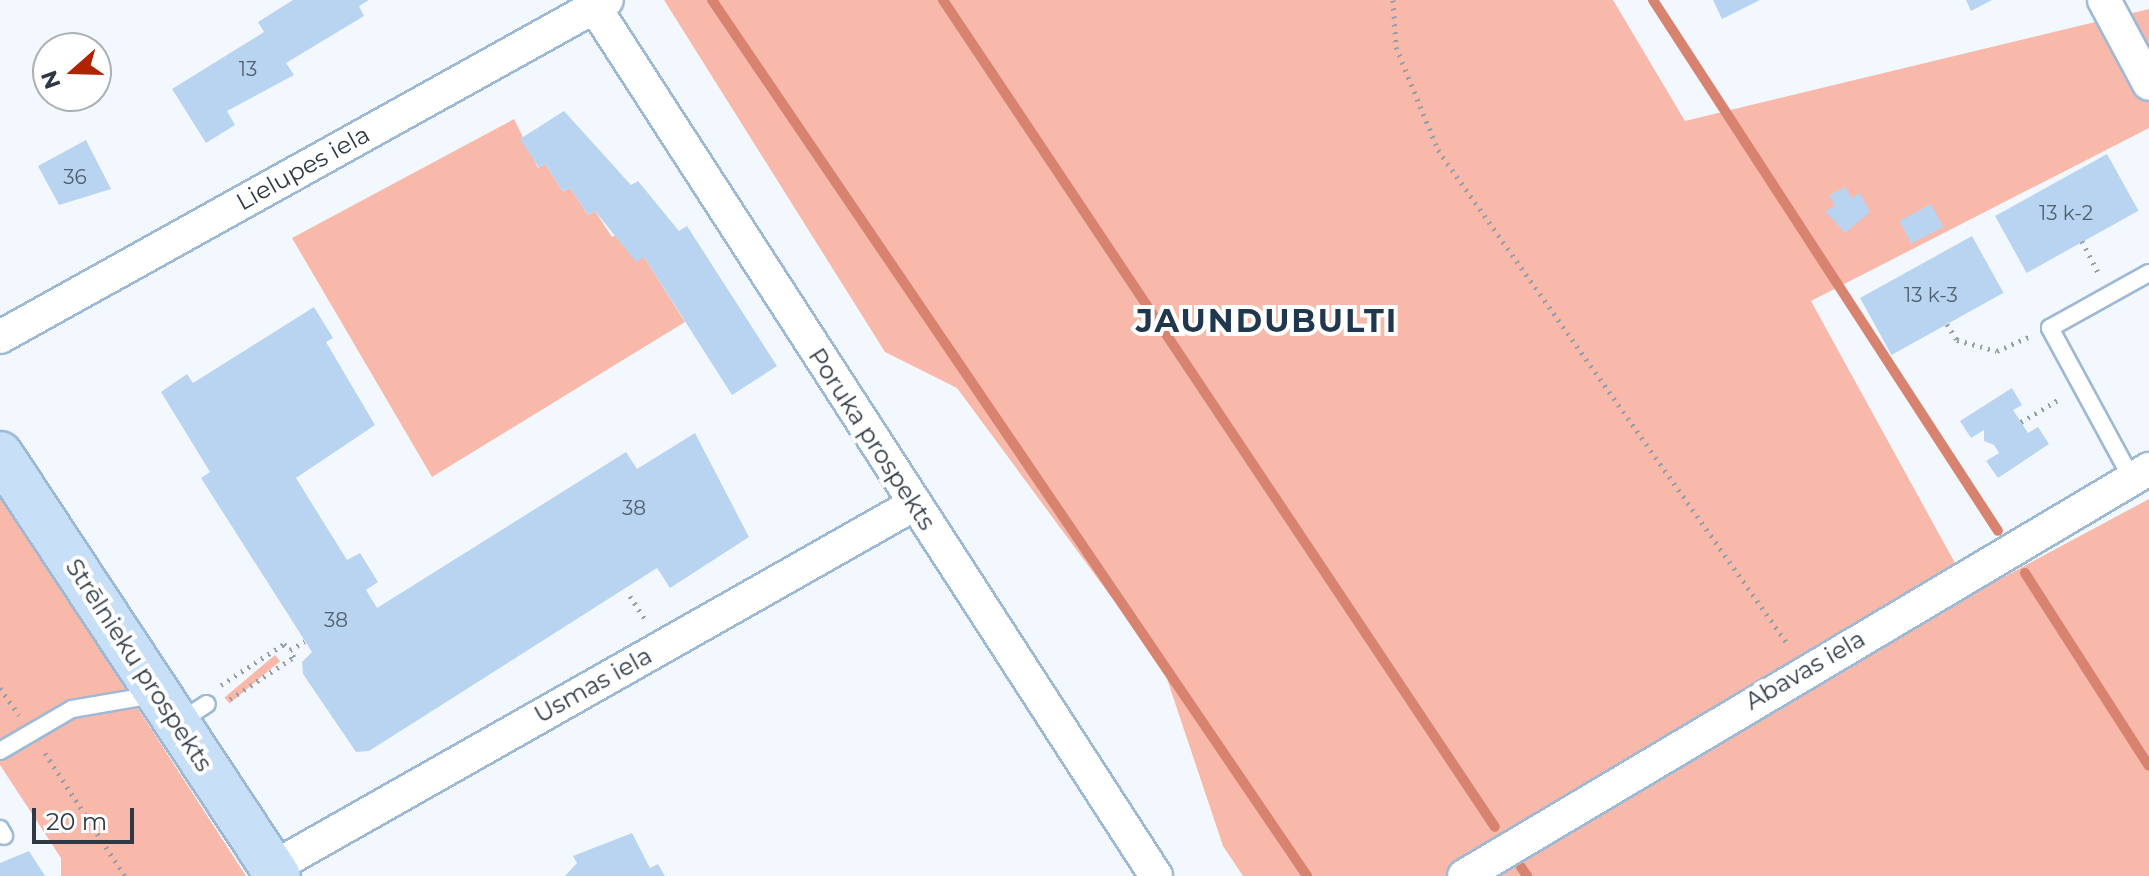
<!DOCTYPE html>
<meta charset="utf-8">
<style>
body{margin:0}
#map{position:relative;width:2149px;height:876px;overflow:hidden;background:#f3f8fe;font-family:Montserrat,sans-serif}
div>[style]{position:absolute}
.green>*{inset:0;background:#f8b9aa;transform-origin:0 0}
.stream>*{height:10px;margin:-5px;padding:0 5px;transform-origin:5px;border-radius:5px;background:#d78370}
.building>*{inset:0;background:#b9d4f0;transform-origin:0 0}
.path>*{height:5px;margin-top:-2.5px;transform-origin:0;background:repeating-linear-gradient(90deg,#979ea7 0 2px,transparent 0 8px)}
.roads{filter:drop-shadow(2px 0 #9eb9d4) drop-shadow(-2px 0 #9eb9d4) drop-shadow(0 2px #9eb9d4) drop-shadow(0 -2px #9eb9d4)}
.lane>*{height:16px;margin:-8px;padding:0 8px;transform-origin:8px;border-radius:8px;background:#fff}
.street>*{height:32px;margin:-16px;padding:0 16px;transform-origin:16px;border-radius:16px;background:#fff}
.primary>*{height:44px;margin:-22px;padding:0 22px;transform-origin:22px;border-radius:22px;background:#c7dff7}
span{translate:-50% -50%;white-space:nowrap;text-align:center;line-height:1.15;-webkit-text-stroke:8px #fff;paint-order:stroke}
.number-label{font-size:20px;color:#51606f}
.number-label span{-webkit-text-stroke-width:0}
.street-label{font-size:24px;color:#2e3944}
.district-label{font-size:32px;color:#20374d;font-weight:700;letter-spacing:2px}
.north{position:absolute;left:32px;top:32px;width:80px;height:80px;box-sizing:border-box;background:#fff;border:2px solid #abb0b4;border-radius:50%;rotate:250deg;font-size:22px;font-weight:700;line-height:32px;text-align:center;color:#2e3944}
.north::after{content:'';display:block;margin:auto;width:28px;height:36px;background:#af2300;clip-path:polygon(50% 0,100% 100%,50% 72%,0 100%)}
.scale{position:absolute;left:32px;top:808px;width:102px;height:36px;box-sizing:border-box;border:4px solid #2e3944;border-top:0;padding-left:10px;font-size:24px;line-height:28px;white-space:nowrap;color:#2e3944;-webkit-text-stroke:6px #fff;paint-order:stroke}
</style>
<div id="map">
<div class="green">
<i style="clip-path:polygon(664px 0,1613px 0,1685px 121px,2149px 9px,2149px 128px,1811px 301px,1972px 594px,2149px 499px,2149px 876px,1243px 876px,1223px 846px,1163px 667px,957px 388px,885px 352px)"></i>
<i style="clip-path:polygon(514px 119px,538px 168px,545px 164px,563px 192px,570px 188px,588px 215px,595px 211px,612px 237px,619px 234px,644px 257px,685px 322px,432px 477px,292px 238px)"></i>
<i style="clip-path:polygon(0 495px,246px 876px,61px 876px,61px 858px,0 765px)"></i>
<i style="left:275px;top:655px;width:8px;height:66px;rotate:50deg"></i>
</div>
<div class="stream">
<i style="left:712px;top:0;width:1059px;rotate:55.81deg"></i>
<i style="left:943px;top:0;width:994px;rotate:56.28deg"></i>
<i style="left:1653px;top:0;width:633px;rotate:56.99deg"></i>
<i style="left:2025px;top:573px;width:229px;rotate:57.3deg"></i>
<i style="left:1521px;top:867px;width:11px;rotate:56deg"></i>
</div>
<div class="building">
<i style="clip-path:polygon(293px 0,369px 0,359px 6px,364px 16px,286px 63px,294px 75px,227px 111px,235px 125px,206px 143px,172px 89px,264px 32px,258px 22px)"></i>
<i style="clip-path:polygon(1713px 0,1760px 0,1722px 19px)"></i>
<i style="clip-path:polygon(1966px 0,1992px 0,1971px 11px)"></i>
<i style="clip-path:polygon(564px 111px,631px 185px,638px 181px,679px 231px,687px 226px,777px 366px,732px 395px,644px 257px,636px 262px,595px 211px,588px 215px,570px 188px,563px 192px,545px 164px,539px 168px,520px 139px)"></i>
<i style="clip-path:polygon(86px 140px,111px 189px,59px 205px,38px 166px)"></i>
<i style="left:2107px;top:154px;width:65px;height:128px;rotate:61deg"></i>
<i style="clip-path:polygon(1846px 187px,1851px 198px,1860px 193px,1870px 212px,1845px 233px,1825px 211px,1835px 206px,1829px 195px)"></i>
<i style="left:1931px;top:204px;width:26px;height:36px;rotate:62deg"></i>
<i style="left:1972px;top:236px;width:65px;height:128px;rotate:61deg"></i>
<i style="clip-path:polygon(314px 307px,333px 338px,326px 342px,375px 425px,296px 478px,347px 560px,360px 553px,378px 582px,366px 590px,377px 608px,626px 452px,637px 469px,695px 433px,749px 537px,670px 588px,657px 568px,369px 751px,356px 752px,303px 674px,302px 662px,312px 652px,201px 478px,210px 472px,161px 392px,187px 374px,193px 383px)"></i>
<i style="clip-path:polygon(2012px 388px,2022px 405px,2013px 410px,2028px 433px,2038px 427px,2049px 444px,1998px 478px,1986px 461px,1999px 453px,1994px 445px,1984px 441px,1984px 430px,1971px 438px,1960px 421px)"></i>
<i style="clip-path:polygon(632px 833px,650px 868px,658px 864px,665px 876px,565px 876px,577px 863px,573px 856px)"></i>
<i style="clip-path:polygon(29px 851px,45px 876px,0 876px,0 863px)"></i>
</div>
<div class="path">
<i style="left:1393px;top:0;width:47px;rotate:86.3deg"></i>
<i style="left:1396px;top:47px;width:111px;rotate:67.8deg"></i>
<i style="left:1438px;top:150px;width:608px;rotate:54.71deg"></i>
<i style="left:2082px;top:241px;width:39px;rotate:63deg"></i>
<i style="left:1947px;top:324px;width:19px;rotate:58deg"></i>
<i style="left:1957px;top:340px;width:41px;rotate:15.4deg"></i>
<i style="left:1997px;top:351px;width:35px;rotate:-24deg"></i>
<i style="left:2021px;top:422px;width:47px;rotate:-31deg"></i>
<i style="left:630px;top:596px;width:31px;rotate:57deg"></i>
<i style="left:221px;top:685px;width:75px;rotate:-33.1deg"></i>
<i style="left:284px;top:644px;width:8px;rotate:45deg"></i>
<i style="left:0;top:688px;width:33px;rotate:55deg"></i>
<i style="left:230px;top:699px;width:77px;rotate:-33.3deg"></i>
<i style="left:294px;top:657px;width:8px;rotate:-120deg"></i>
<i style="left:290px;top:650px;width:17px;rotate:-31deg"></i>
<i style="left:45px;top:753px;width:147px;rotate:57deg"></i>
</div>
<div class="roads">
<div class="lane">
<i style="left:2132px;top:479px;width:172px;rotate:-118.5deg"></i>
<i style="left:2050px;top:328px;width:113px;rotate:-29.1deg"></i>
<i style="left:179px;top:722px;width:33px;rotate:-33deg"></i>
<i style="left:0;top:751px;width:83px;rotate:-30.3deg"></i>
<i style="left:72px;top:709px;width:82px;rotate:-9.8deg"></i>
<i style="left:0;top:829px;width:8px;rotate:60deg"></i>
</div>
<div class="street">
<i style="left:590px;top:0;width:1043px;rotate:57.13deg"></i>
<i style="left:2104px;top:0;width:95px;rotate:61.8deg"></i>
<i style="left:0;top:337px;width:694px;rotate:-29.04deg"></i>
<i style="left:272px;top:868px;width:737px;rotate:-29.52deg"></i>
<i style="left:1464px;top:876px;width:797px;rotate:-30.72deg"></i>
</div>
<div class="primary">
<i style="left:0;top:454px;width:505px;rotate:56.62deg"></i>
</div>
</div>
<div class="number-label">
<span style="left:248px;top:69px">13</span>
<span style="left:75px;top:177px">36</span>
<span style="left:2066px;top:213px">13 k-2</span>
<span style="left:1931px;top:295px">13 k-3</span>
<span style="left:634px;top:508px">38</span>
<span style="left:336px;top:620px">38</span>
</div>
<div class="street-label">
<span style="left:303px;top:168px;rotate:-29deg">Lielupes iela</span>
<span style="left:872px;top:439px;rotate:57deg">Poruka prospekts</span>
<span style="left:139px;top:665px;rotate:57deg">Strēlnieku prospekts</span>
<span style="left:1805px;top:670px;rotate:-30deg">Abavas iela</span>
<span style="left:593px;top:685px;rotate:-29deg">Usmas iela</span>
</div>
<div class="district-label">
<span style="left:1267px;top:321px">JAUNDUBULTI</span>
</div>
<div class="north">N</div>
<div class="scale">20 m</div>
</div>
